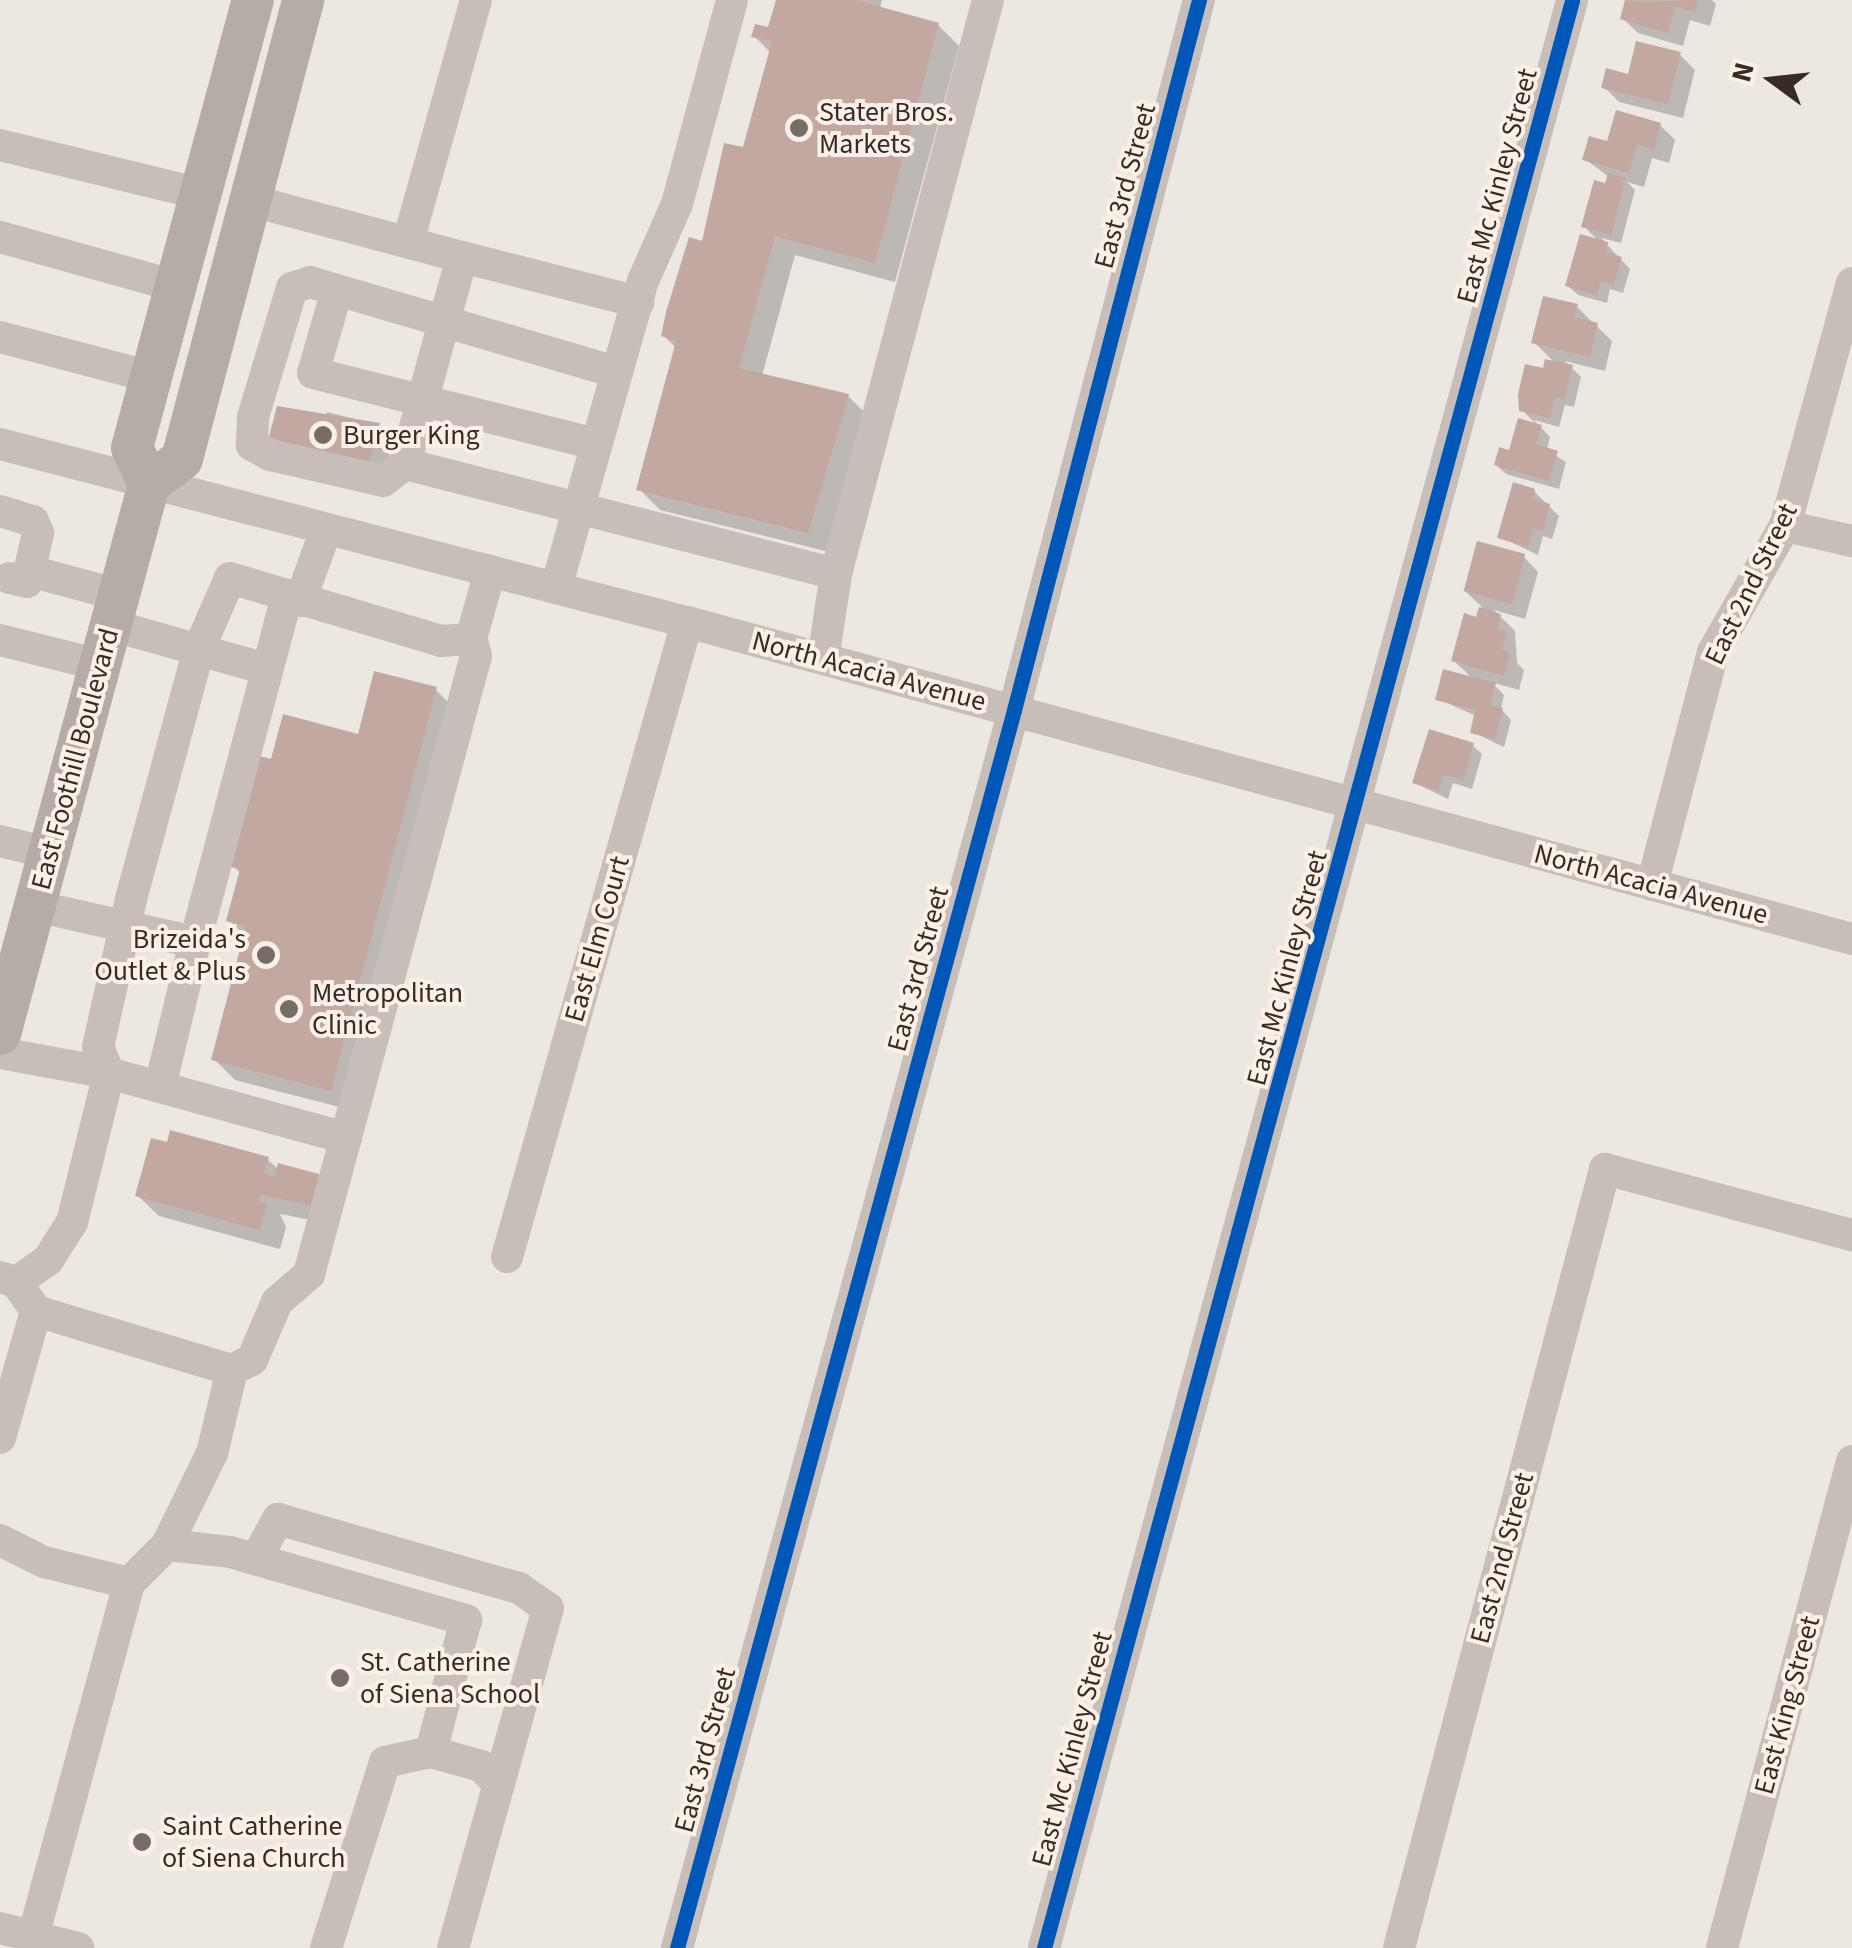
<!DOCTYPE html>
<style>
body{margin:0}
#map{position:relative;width:1852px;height:1948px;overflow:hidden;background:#ede7e1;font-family:"Source Sans 3",sans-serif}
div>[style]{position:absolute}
.shadow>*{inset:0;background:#0003}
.building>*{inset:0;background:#c2a8a1;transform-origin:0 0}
.minor>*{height:32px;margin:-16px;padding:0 16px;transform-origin:16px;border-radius:16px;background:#c7beb9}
.major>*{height:42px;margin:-21px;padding:0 21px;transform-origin:21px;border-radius:21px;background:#b5aca8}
.cycleway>*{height:15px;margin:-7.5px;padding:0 7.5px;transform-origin:7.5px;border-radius:7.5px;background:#0057b8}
.dots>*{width:28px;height:28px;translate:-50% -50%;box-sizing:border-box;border:5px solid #faf0e7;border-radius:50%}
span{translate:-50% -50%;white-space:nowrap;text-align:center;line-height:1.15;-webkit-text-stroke:8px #faf0e7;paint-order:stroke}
.poi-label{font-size:28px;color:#382b27}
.left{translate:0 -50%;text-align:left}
.right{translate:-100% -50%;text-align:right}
.street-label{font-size:28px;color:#382b27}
.north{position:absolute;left:1722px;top:30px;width:100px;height:100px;-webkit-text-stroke:8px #faf0e7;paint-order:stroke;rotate:285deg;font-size:28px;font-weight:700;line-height:40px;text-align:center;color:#382b27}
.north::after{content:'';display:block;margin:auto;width:35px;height:45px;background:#382b27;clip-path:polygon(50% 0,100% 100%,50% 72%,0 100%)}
</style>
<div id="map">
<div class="shadow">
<i style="clip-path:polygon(776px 0,882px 0,879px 11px,938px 25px,959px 46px,895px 282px,795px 255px,762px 376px,848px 396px,869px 417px,829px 552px,660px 510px,639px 489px,676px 348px,663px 335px,745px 150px,771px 53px,754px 36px,770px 30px)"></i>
<i style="clip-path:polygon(1628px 0,1712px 0,1716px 4px,1710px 26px,1690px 20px,1683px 46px,1638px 33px,1622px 18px)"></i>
<i style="clip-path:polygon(1680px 55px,1695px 70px,1683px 118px,1619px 102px,1604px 87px)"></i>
<i style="clip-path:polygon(1660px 125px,1675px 140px,1669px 163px,1652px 158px,1644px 187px,1627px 182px,1635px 190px,1621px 243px,1601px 238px,1630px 269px,1623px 293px,1610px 289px,1607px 303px,1578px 295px,1568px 286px,1600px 243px,1584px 226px,1609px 177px,1585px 159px)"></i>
<i style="clip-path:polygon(1576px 306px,1612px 341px,1605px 371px,1565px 361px,1581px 377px,1574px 407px,1565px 405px,1559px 427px,1534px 420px,1550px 437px,1547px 450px,1566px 462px,1559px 489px,1506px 474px,1496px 465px,1538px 426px,1522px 410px,1556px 364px,1534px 342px)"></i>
<i style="clip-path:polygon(327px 412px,378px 425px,394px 440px,380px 488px,325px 421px)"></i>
<i style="clip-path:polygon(1534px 491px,1559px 516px,1552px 539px,1543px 536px,1538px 555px,1500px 537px)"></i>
<i style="clip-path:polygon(1523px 556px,1538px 572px,1525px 619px,1494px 610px,1515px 631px,1517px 663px,1524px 670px,1519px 690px,1491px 682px,1504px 695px,1501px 709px,1511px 720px,1504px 747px,1472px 732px,1476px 716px,1438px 699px,1473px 679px,1453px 660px,1482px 607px,1465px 591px)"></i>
<i style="clip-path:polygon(436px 690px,456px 710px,351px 1110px,235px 1080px,214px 1059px,246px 937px,229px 920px,241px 874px,233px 866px,272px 762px,359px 737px)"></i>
<i style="clip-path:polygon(1472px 745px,1482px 754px,1472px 789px,1453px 783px,1448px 799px,1415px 783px)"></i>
<i style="clip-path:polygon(267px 1159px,279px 1170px,318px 1176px,338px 1197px,331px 1224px,280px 1214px,286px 1227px,280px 1249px,159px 1216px,138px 1196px)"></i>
</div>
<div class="building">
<i style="clip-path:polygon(776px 0,856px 0,939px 23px,875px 263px,775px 236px,739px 368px,849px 394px,808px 533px,636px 490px,676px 341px,661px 336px,666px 312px,689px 237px,702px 241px,724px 143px,743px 147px,772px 41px,751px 37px,755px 24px,768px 27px)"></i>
<i style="clip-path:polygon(1625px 0,1645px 2px,1698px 0,1695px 12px,1675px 7px,1668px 33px,1620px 19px)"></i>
<i style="clip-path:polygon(1636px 41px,1681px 52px,1668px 104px,1601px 88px,1606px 68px,1628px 74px)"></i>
<i style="clip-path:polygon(1616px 110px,1661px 123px,1654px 149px,1637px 145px,1629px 173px,1582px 160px,1589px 136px,1607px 141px)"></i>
<i style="clip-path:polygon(1608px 173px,1626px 178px,1611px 235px,1581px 227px,1594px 180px,1605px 183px)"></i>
<i style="clip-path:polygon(1580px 234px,1608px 242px,1606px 252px,1622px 257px,1614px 284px,1601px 281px,1597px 295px,1565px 286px)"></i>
<i style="clip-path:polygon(1543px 296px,1578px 304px,1574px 317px,1598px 323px,1590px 357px,1531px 343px)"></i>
<i style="clip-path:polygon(1545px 359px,1573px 365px,1564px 399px,1555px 397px,1550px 418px,1519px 411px,1518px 394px,1525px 364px,1543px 368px)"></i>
<i style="clip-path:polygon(277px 406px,380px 423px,365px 475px,266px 448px)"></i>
<i style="clip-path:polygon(1518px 418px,1542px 425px,1536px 444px,1558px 451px,1549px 481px,1494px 465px,1499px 447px,1509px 450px)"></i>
<i style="clip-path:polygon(1513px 482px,1535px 489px,1533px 499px,1550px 504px,1543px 531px,1533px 528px,1528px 547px,1497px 538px)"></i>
<i style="left:1477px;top:541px;width:50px;height:52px;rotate:15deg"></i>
<i style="clip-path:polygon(1479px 607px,1501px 614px,1497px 629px,1507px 632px,1502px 650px,1510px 653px,1504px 676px,1451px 661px,1464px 613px,1476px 617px)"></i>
<i style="clip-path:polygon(1443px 669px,1496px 683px,1490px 705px,1503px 708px,1495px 739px,1470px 733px,1475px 710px,1435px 700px)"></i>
<i style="clip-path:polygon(374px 671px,437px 687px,331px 1091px,211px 1060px,246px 926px,226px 921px,240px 869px,230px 867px,259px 756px,271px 759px,283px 714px,358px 734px)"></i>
<i style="clip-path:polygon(1429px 729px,1474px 743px,1463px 780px,1443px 775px,1439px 791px,1412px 783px)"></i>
<i style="clip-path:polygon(170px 1130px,269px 1157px,264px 1173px,274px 1177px,278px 1163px,319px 1174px,311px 1205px,260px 1195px,258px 1202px,267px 1204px,260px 1230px,135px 1196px,151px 1138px,167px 1142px)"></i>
</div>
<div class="minor">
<i style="left:0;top:145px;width:207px;rotate:13.7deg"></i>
<i style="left:249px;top:200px;width:220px;rotate:15deg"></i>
<i style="left:462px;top:257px;width:215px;rotate:105.4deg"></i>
<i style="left:405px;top:464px;width:445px;rotate:14.3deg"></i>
<i style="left:0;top:237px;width:182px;rotate:15.6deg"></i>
<i style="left:408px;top:242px;width:251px;rotate:-74.3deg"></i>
<i style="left:462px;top:257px;width:182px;rotate:14.3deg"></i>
<i style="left:336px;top:294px;width:82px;rotate:106.2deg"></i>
<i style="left:313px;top:373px;width:292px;rotate:14.1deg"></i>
<i style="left:0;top:337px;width:156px;rotate:14.8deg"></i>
<i style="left:0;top:444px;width:710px;rotate:14.53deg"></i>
<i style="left:687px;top:622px;width:1207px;rotate:15.22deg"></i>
<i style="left:405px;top:464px;width:28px;rotate:142deg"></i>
<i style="left:383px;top:481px;width:116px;rotate:-167deg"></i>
<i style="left:270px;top:455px;width:21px;rotate:-151deg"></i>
<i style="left:252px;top:445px;width:28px;rotate:-88deg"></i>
<i style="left:253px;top:417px;width:135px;rotate:-73.2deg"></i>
<i style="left:292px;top:288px;width:19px;rotate:-18deg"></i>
<i style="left:310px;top:282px;width:318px;rotate:16.4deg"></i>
<i style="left:0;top:511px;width:34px;rotate:17deg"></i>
<i style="left:33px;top:521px;width:13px;rotate:67deg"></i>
<i style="left:38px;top:533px;width:50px;rotate:102.7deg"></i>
<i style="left:27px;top:582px;width:18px;rotate:-167deg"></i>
<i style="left:1785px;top:526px;width:69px;rotate:12.6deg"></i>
<i style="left:30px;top:571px;width:92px;rotate:15.1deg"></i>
<i style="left:556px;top:588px;width:319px;rotate:-74.2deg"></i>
<i style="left:643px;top:281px;width:84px;rotate:-66.2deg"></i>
<i style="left:677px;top:204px;width:211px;rotate:-74.9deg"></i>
<i style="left:300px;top:601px;width:76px;rotate:-69.9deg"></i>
<i style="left:111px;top:625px;width:161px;rotate:15.8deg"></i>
<i style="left:0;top:640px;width:103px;rotate:14deg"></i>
<i style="left:823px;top:659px;width:86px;rotate:-81.3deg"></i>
<i style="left:836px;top:574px;width:594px;rotate:-75.17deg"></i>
<i style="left:0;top:841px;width:50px;rotate:13.8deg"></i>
<i style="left:1652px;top:885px;width:241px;rotate:-75.3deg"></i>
<i style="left:1713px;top:652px;width:145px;rotate:-60.3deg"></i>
<i style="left:1785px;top:526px;width:252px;rotate:-74.6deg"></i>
<i style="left:35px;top:906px;width:164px;rotate:12.7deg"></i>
<i style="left:195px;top:942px;width:149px;rotate:103.6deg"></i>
<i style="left:195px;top:942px;width:358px;rotate:-75.1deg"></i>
<i style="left:0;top:1053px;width:111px;rotate:10.4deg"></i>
<i style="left:109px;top:1073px;width:154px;rotate:103.9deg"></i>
<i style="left:72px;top:1222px;width:45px;rotate:122.3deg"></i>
<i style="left:48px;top:1260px;width:39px;rotate:145deg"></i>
<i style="left:346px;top:1138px;width:246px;rotate:-164.7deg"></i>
<i style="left:109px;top:1073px;width:28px;rotate:-113deg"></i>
<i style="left:98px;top:1047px;width:152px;rotate:-77.4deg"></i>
<i style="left:131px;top:899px;width:259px;rotate:-74.8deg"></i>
<i style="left:199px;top:649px;width:77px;rotate:-66.4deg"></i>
<i style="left:230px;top:578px;width:220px;rotate:16.6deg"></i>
<i style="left:441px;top:641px;width:30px;rotate:-4deg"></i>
<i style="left:471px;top:639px;width:71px;rotate:-74.4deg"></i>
<i style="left:507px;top:1257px;width:660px;rotate:-74.17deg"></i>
<i style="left:0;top:1277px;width:17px;rotate:17deg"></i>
<i style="left:16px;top:1282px;width:35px;rotate:55deg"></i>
<i style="left:36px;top:1311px;width:205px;rotate:16.8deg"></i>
<i style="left:232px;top:1370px;width:85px;rotate:103.5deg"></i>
<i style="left:212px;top:1453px;width:102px;rotate:116.1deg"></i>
<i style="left:232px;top:1370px;width:22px;rotate:-27deg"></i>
<i style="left:252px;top:1360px;width:63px;rotate:-66.7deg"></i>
<i style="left:277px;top:1302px;width:43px;rotate:-41.2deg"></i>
<i style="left:309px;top:1274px;width:640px;rotate:-74.88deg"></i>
<i style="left:476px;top:656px;width:18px;rotate:-106deg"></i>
<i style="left:0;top:1438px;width:132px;rotate:-74.2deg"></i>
<i style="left:0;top:1540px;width:49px;rotate:26.6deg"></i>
<i style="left:44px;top:1562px;width:88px;rotate:13.9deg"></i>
<i style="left:256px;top:1559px;width:46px;rotate:-61.2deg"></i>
<i style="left:278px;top:1519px;width:251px;rotate:16deg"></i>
<i style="left:519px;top:1588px;width:35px;rotate:35deg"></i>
<i style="left:548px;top:1608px;width:353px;rotate:105.6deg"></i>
<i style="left:0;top:1928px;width:81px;rotate:14.4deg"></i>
<i style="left:33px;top:1937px;width:367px;rotate:-74.8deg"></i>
<i style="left:129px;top:1583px;width:54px;rotate:-45deg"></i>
<i style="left:167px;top:1545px;width:63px;rotate:6.3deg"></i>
<i style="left:230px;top:1552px;width:246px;rotate:16.1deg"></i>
<i style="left:466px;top:1620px;width:137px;rotate:104.9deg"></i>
<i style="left:326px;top:1948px;width:195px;rotate:-72.4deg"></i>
<i style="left:385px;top:1762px;width:47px;rotate:-12.3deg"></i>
<i style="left:431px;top:1752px;width:52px;rotate:15.6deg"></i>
<i style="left:481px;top:1766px;width:25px;rotate:45deg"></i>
<i style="left:677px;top:1948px;width:1283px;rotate:-74.77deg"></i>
<i style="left:1014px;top:710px;width:734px;rotate:-75.4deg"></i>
<i style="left:1044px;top:1948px;width:2018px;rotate:-74.83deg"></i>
<i style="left:1399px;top:1948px;width:806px;rotate:-75.19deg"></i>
<i style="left:1605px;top:1169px;width:256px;rotate:15deg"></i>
<i style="left:1722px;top:1948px;width:504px;rotate:-75.05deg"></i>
</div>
<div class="major">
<i style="left:149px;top:484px;width:40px;rotate:-115deg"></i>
<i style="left:132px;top:448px;width:464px;rotate:-74.9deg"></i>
<i style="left:0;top:1034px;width:570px;rotate:-74.84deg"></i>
<i style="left:149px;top:484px;width:41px;rotate:-37.1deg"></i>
<i style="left:182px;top:459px;width:475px;rotate:-75.2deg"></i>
</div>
<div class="cycleway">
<i style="left:677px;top:1948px;width:1283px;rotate:-74.77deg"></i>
<i style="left:1014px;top:710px;width:734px;rotate:-75.4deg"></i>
<i style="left:1044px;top:1948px;width:2018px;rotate:-74.83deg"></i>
</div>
<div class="dots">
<i style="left:799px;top:128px;background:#776d68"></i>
<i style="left:323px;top:435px;background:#776d68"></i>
<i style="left:266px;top:955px;background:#776d68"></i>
<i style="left:289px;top:1009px;background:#776d68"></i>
<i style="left:340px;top:1678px;background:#776d68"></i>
<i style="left:142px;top:1842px;background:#776d68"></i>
</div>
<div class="poi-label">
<span class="left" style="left:819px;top:128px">Stater Bros.<br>Markets</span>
<span class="left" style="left:343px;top:435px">Burger King</span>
<span class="right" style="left:246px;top:955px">Brizeida's<br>Outlet &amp; Plus</span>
<span class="left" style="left:312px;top:1009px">Metropolitan<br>Clinic</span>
<span class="left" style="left:360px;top:1678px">St. Catherine<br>of Siena School</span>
<span class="left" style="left:162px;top:1842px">Saint Catherine<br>of Siena Church</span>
</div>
<div class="street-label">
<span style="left:1125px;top:186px;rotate:-75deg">East 3rd Street</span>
<span style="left:1497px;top:186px;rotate:-75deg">East Mc Kinley Street</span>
<span style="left:1751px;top:584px;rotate:-64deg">East 2nd Street</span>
<span style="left:869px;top:671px;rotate:15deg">North Acacia Avenue</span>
<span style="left:75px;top:759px;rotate:-75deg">East Foothill Boulevard</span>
<span style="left:1651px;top:884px;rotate:15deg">North Acacia Avenue</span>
<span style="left:597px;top:939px;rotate:-74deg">East Elm Court</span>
<span style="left:1287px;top:968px;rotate:-75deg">East Mc Kinley Street</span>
<span style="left:918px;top:969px;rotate:-75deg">East 3rd Street</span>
<span style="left:1502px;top:1558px;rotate:-75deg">East 2nd Street</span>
<span style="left:1787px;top:1705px;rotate:-75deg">East King Street</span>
<span style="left:1072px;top:1749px;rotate:-75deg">East Mc Kinley Street</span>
<span style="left:705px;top:1750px;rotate:-75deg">East 3rd Street</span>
</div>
<div class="north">N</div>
</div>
